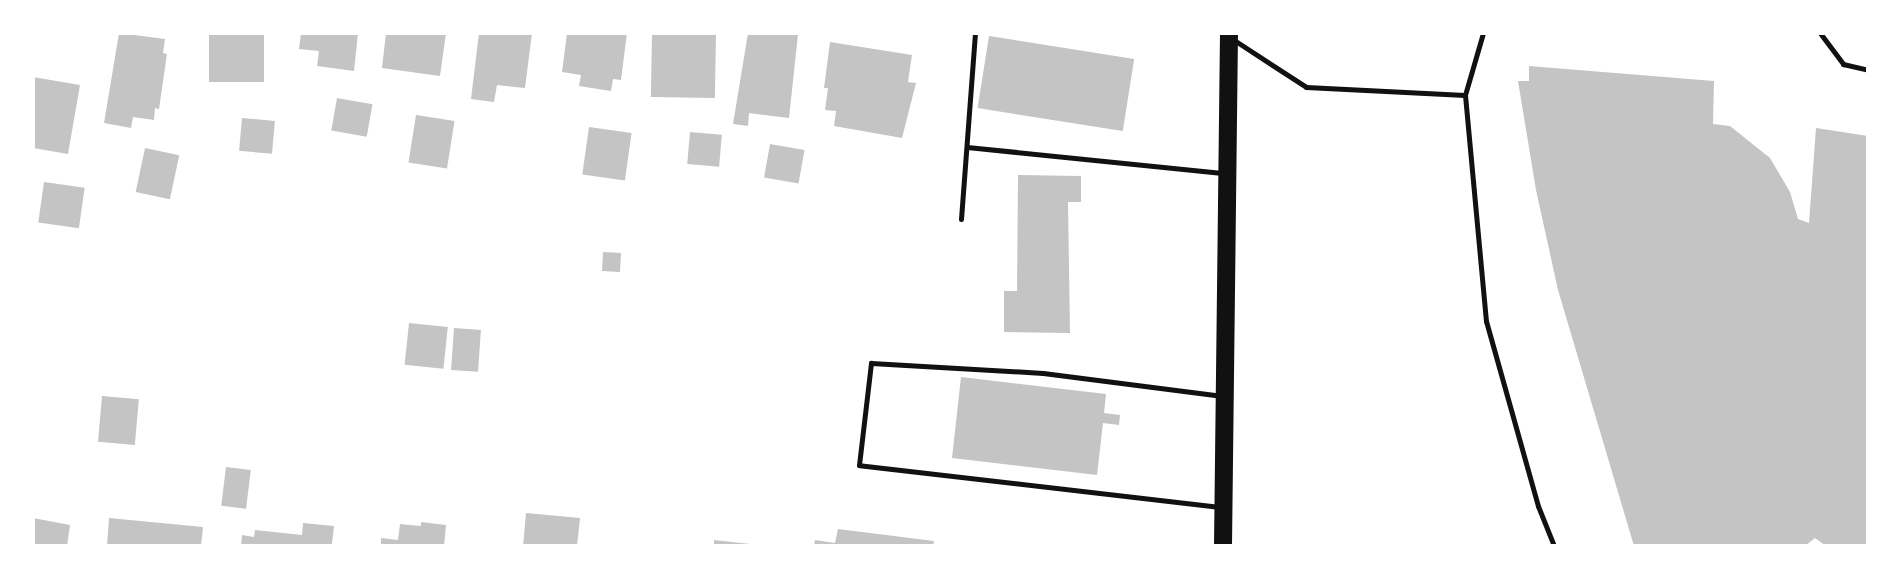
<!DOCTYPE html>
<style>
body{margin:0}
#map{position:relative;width:1901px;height:579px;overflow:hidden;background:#fff;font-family:Manrope,sans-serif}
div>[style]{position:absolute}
.building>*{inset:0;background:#c4c4c4;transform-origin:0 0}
.service>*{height:5px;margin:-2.5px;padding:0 2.5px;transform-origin:2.5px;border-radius:2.5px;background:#111}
.primary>*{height:18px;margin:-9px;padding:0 9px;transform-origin:9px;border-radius:9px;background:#111}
span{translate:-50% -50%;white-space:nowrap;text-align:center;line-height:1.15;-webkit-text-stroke:5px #fff;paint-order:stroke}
.frame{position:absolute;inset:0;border:35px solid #fff;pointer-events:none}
</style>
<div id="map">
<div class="building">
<i style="clip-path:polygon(119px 33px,165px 39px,163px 53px,167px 54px,159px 109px,155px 108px,154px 120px,133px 117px,131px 128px,104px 123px)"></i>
<i style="left:209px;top:33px;width:55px;height:49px"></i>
<i style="clip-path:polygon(301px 33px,358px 33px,354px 71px,317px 66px,319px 51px,299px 49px)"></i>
<i style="clip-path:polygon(386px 33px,446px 33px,440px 76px,382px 68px)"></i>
<i style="clip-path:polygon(479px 33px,532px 33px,525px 88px,497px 85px,494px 102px,471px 99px)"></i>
<i style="clip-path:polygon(567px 33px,627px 33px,621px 80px,613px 79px,611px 91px,579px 86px,581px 75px,562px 72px)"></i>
<i style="left:652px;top:33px;width:64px;height:64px;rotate:1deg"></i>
<i style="clip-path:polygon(748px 33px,798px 34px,789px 118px,749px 113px,748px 126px,733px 124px)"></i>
<i style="left:989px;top:36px;width:147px;height:73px;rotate:9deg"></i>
<i style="clip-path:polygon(830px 42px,912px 55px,908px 82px,916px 83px,902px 138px,834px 126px,836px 111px,825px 110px,828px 88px,824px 88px)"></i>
<i style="clip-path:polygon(1529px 66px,1714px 81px,1713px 124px,1730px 126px,1770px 158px,1790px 192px,1798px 219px,1809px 223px,1816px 128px,1868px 136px,1868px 546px,1826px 546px,1815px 538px,1805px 546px,1634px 546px,1558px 290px,1536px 190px,1518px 81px,1529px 81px)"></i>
<i style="clip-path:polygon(33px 77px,80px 85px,68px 154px,33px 148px)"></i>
<i style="left:337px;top:98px;width:36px;height:33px;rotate:10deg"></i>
<i style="left:416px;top:115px;width:39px;height:48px;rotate:9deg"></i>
<i style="left:242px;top:118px;width:33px;height:33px;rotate:5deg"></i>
<i style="left:589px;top:127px;width:43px;height:48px;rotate:8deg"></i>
<i style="left:690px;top:132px;width:32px;height:32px;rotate:5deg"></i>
<i style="left:770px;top:144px;width:35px;height:34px;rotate:10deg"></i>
<i style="left:145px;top:148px;width:35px;height:45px;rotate:12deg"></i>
<i style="clip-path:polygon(1018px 175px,1081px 176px,1081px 202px,1068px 202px,1070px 333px,1004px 332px,1004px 291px,1017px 291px)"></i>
<i style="left:44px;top:182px;width:41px;height:41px;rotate:8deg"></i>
<i style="left:603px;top:252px;width:18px;height:19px;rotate:3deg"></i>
<i style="left:409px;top:323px;width:39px;height:42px;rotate:6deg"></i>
<i style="left:454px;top:328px;width:27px;height:42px;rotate:4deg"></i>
<i style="clip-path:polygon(961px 377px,1106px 394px,1104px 413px,1120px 415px,1119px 425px,1103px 423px,1097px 475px,952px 458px)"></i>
<i style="left:102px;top:396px;width:37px;height:46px;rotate:5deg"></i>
<i style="left:226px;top:467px;width:25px;height:39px;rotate:7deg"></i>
<i style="clip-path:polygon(526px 513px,580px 518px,577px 546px,523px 546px)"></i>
<i style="clip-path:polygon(33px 518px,70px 525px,67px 546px,33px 546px)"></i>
<i style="clip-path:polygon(109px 518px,203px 527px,201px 546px,107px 546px)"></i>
<i style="clip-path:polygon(421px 522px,446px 525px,444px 546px,381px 546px,381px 538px,398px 540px,400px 524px,421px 526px)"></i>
<i style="clip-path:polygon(303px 523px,334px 526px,332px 544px,241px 546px,242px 535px,254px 537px,255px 530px,302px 535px)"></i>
<i style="clip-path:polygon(838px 529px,934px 541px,933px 546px,814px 546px,815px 540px,835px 543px)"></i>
<i style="clip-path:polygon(714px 540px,750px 544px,749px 546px,714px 546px)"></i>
</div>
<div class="service">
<i style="left:1483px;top:33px;width:65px;rotate:106.2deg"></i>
<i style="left:1465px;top:95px;width:227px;rotate:84.7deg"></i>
<i style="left:1486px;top:321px;width:192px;rotate:74.3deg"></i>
<i style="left:1538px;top:506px;width:43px;rotate:68.2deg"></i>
<i style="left:1820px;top:33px;width:39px;rotate:53deg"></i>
<i style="left:1843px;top:64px;width:26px;rotate:13deg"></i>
<i style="left:1234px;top:40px;width:86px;rotate:33.1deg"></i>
<i style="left:1306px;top:87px;width:159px;rotate:2.9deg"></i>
<i style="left:967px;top:147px;width:259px;rotate:5.8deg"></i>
<i style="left:961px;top:219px;width:187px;rotate:-85.7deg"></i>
<i style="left:1220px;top:507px;width:363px;rotate:-173.4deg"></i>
<i style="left:859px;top:465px;width:103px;rotate:-83.3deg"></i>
<i style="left:871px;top:363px;width:172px;rotate:3.3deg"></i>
<i style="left:1043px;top:373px;width:181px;rotate:7.3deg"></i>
</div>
<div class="primary">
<i style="left:1223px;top:546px;width:513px;rotate:-89.33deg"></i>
</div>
<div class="frame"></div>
</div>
